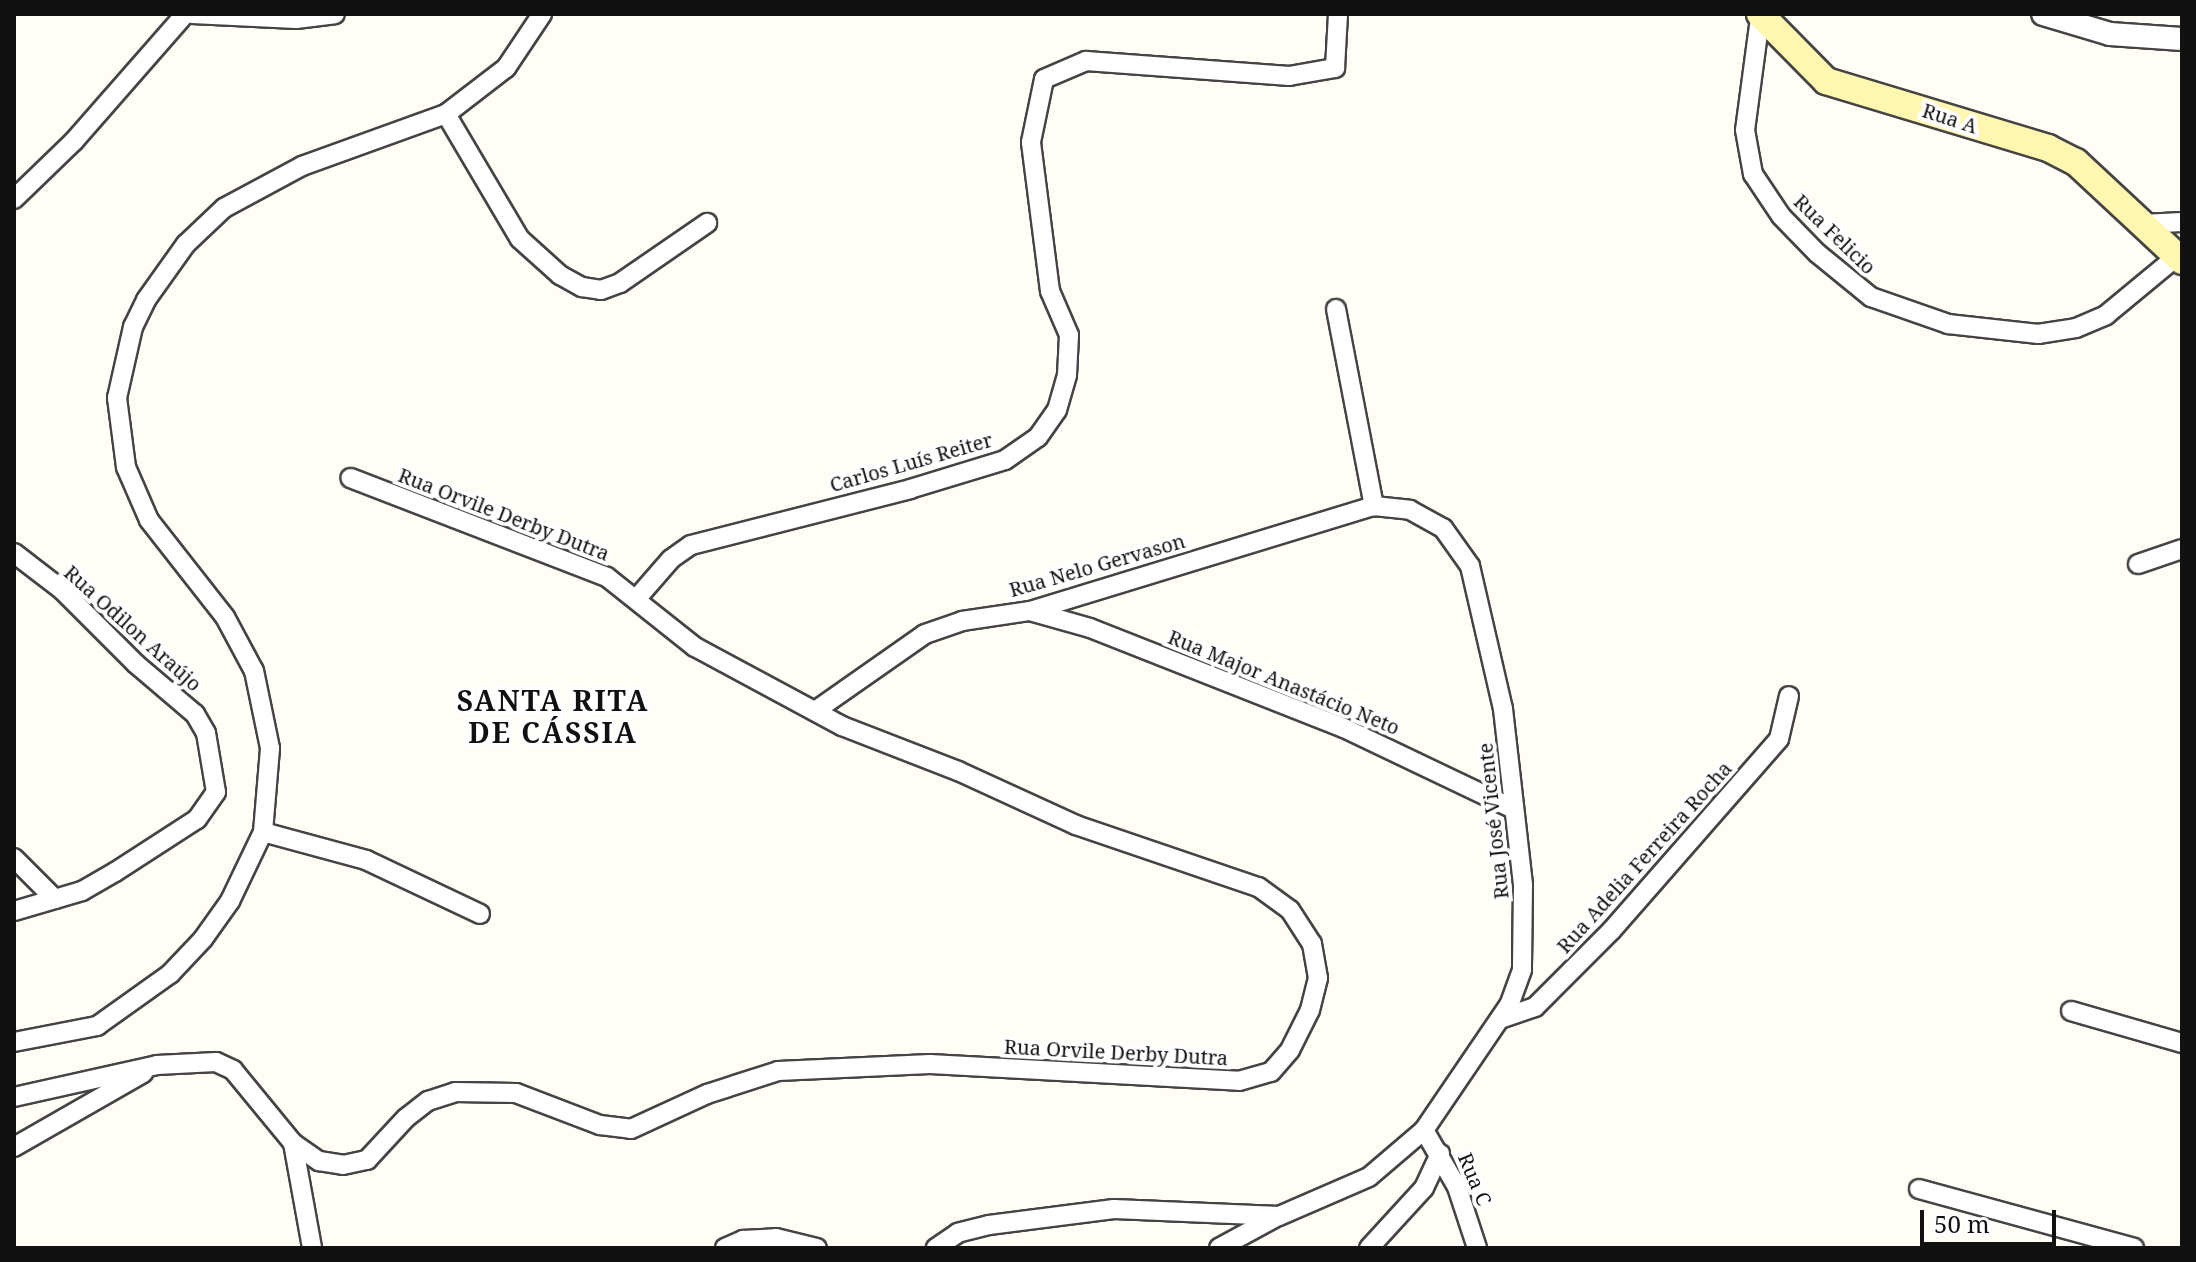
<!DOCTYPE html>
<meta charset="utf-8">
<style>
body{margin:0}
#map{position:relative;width:2196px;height:1262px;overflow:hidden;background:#fffdf5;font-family:"Noto Serif",serif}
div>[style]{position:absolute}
.roads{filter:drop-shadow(2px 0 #444) drop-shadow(-2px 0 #444) drop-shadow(0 2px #444) drop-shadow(0 -2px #444)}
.minor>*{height:18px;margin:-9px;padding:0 9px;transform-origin:9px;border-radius:9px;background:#fff}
.tertiary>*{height:22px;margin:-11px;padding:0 11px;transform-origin:11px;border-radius:11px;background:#fff}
.secondary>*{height:26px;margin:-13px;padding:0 13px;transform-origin:13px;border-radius:13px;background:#fff6b0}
span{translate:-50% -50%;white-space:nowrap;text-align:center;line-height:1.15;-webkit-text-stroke:8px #fff;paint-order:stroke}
.street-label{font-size:20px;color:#111}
.district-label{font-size:28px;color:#111;font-weight:700;letter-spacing:2px}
.frame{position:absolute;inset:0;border:16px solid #111;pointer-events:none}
.scale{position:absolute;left:1920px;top:1210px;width:136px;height:36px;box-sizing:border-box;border:4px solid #111;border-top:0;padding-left:10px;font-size:24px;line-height:28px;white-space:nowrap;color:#111;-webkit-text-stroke:6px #fff;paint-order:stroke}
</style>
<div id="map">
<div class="roads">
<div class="minor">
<i style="left:192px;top:14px;width:104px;rotate:2.8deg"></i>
<i style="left:296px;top:19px;width:39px;rotate:-7deg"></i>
<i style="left:1760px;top:18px;width:113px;rotate:97.6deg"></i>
<i style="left:1745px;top:130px;width:45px;rotate:79.7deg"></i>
<i style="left:1753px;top:174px;width:50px;rotate:56.3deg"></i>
<i style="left:1781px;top:216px;width:52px;rotate:45.8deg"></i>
<i style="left:1817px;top:253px;width:70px;rotate:39.2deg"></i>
<i style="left:1871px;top:297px;width:82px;rotate:19.3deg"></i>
<i style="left:1948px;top:324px;width:91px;rotate:6.3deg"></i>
<i style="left:2038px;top:334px;width:38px;rotate:-9deg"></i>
<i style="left:2076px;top:328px;width:33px;rotate:-23deg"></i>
<i style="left:2106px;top:315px;width:91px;rotate:-39.6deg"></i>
<i style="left:446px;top:114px;width:145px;rotate:59.4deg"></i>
<i style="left:520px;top:239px;width:54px;rotate:42deg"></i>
<i style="left:560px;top:275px;width:25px;rotate:29deg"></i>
<i style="left:582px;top:287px;width:19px;rotate:9deg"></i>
<i style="left:601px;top:290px;width:20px;rotate:-20deg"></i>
<i style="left:620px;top:283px;width:106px;rotate:-34.6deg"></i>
<i style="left:14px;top:199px;width:83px;rotate:-44deg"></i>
<i style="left:74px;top:141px;width:169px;rotate:-48.8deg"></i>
<i style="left:2142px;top:224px;width:40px;rotate:-2.9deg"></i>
<i style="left:1336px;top:309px;width:201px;rotate:79.1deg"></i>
<i style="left:14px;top:553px;width:61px;rotate:37.6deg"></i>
<i style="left:62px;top:590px;width:105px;rotate:45deg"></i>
<i style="left:136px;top:664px;width:77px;rotate:40.3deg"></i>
<i style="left:195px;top:714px;width:22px;rotate:60deg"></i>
<i style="left:206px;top:733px;width:60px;rotate:80.4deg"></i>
<i style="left:216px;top:792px;width:33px;rotate:125deg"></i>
<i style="left:197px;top:819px;width:98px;rotate:147.1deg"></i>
<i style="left:115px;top:872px;width:38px;rotate:150deg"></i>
<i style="left:82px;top:891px;width:71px;rotate:163.6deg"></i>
<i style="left:2138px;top:564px;width:46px;rotate:-18.8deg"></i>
<i style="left:638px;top:597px;width:50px;rotate:-49deg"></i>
<i style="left:671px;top:559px;width:24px;rotate:-35deg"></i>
<i style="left:691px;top:545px;width:226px;rotate:-14.3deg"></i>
<i style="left:910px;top:489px;width:99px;rotate:-17deg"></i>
<i style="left:1005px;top:460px;width:40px;rotate:-34.9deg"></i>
<i style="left:1038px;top:437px;width:33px;rotate:-55deg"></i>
<i style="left:1057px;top:410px;width:36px;rotate:-74deg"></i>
<i style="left:1067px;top:375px;width:40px;rotate:-87.1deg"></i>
<i style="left:1069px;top:335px;width:48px;rotate:-113.4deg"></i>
<i style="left:1050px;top:291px;width:150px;rotate:-97.3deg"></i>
<i style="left:1031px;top:142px;width:64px;rotate:-78.3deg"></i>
<i style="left:1044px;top:79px;width:46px;rotate:-23.2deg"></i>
<i style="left:1086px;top:61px;width:204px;rotate:4.2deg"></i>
<i style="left:1289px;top:76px;width:47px;rotate:-9.9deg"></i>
<i style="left:1335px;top:68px;width:54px;rotate:-86.8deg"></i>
<i style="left:1030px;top:611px;width:62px;rotate:15.8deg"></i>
<i style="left:1090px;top:628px;width:273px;rotate:21.5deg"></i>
<i style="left:1344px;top:728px;width:188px;rotate:25.5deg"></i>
<i style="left:815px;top:711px;width:134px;rotate:-35deg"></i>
<i style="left:925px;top:634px;width:39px;rotate:-19deg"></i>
<i style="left:962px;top:621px;width:69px;rotate:-8.4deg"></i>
<i style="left:1030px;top:611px;width:360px;rotate:-17deg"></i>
<i style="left:1374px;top:506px;width:36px;rotate:6deg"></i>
<i style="left:1410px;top:510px;width:38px;rotate:29deg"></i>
<i style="left:1443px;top:528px;width:47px;rotate:54.6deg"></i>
<i style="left:1470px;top:566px;width:147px;rotate:77deg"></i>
<i style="left:1503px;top:709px;width:177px;rotate:83.5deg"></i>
<i style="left:1523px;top:885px;width:85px;rotate:90.7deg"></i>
<i style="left:1522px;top:970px;width:37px;rotate:110deg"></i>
<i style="left:1509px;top:1005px;width:151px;rotate:124.2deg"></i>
<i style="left:1424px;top:1130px;width:72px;rotate:139.5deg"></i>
<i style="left:1369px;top:1177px;width:98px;rotate:156.6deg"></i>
<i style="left:1279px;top:1216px;width:165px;rotate:-177.6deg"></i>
<i style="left:1114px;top:1209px;width:126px;rotate:172.7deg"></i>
<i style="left:989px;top:1225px;width:32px;rotate:166deg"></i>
<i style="left:958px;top:1233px;width:27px;rotate:146deg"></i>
<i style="left:263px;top:832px;width:107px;rotate:15.2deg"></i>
<i style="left:366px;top:860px;width:126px;rotate:25.3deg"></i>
<i style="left:14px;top:858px;width:58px;rotate:45deg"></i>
<i style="left:2071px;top:1011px;width:116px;rotate:16.1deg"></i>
<i style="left:1500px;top:1019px;width:37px;rotate:-19deg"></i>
<i style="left:1535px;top:1007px;width:107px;rotate:-45deg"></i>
<i style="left:1611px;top:931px;width:255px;rotate:-48.8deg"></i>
<i style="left:1779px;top:739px;width:44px;rotate:-76.9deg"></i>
<i style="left:14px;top:1042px;width:85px;rotate:-10.9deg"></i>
<i style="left:97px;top:1026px;width:90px;rotate:-35.5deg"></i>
<i style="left:170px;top:974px;width:48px;rotate:-46.7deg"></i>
<i style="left:203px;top:939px;width:47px;rotate:-54.6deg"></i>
<i style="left:230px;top:901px;width:76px;rotate:-64.4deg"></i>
<i style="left:263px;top:832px;width:84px;rotate:-85.2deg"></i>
<i style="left:270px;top:748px;width:79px;rotate:-101.7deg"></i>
<i style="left:254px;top:671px;width:61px;rotate:-118.2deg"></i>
<i style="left:225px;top:617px;width:123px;rotate:-128.1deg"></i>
<i style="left:149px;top:520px;width:58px;rotate:-113.5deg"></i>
<i style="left:126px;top:467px;width:70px;rotate:-97.4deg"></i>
<i style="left:117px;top:398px;width:73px;rotate:-77.3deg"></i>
<i style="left:133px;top:327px;width:30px;rotate:-64deg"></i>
<i style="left:146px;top:300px;width:69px;rotate:-54.5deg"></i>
<i style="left:186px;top:244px;width:52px;rotate:-43.5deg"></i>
<i style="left:224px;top:208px;width:89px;rotate:-28.3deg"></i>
<i style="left:302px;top:166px;width:153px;rotate:-19.9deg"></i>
<i style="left:446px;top:114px;width:76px;rotate:-37.5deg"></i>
<i style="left:506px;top:68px;width:65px;rotate:-56.3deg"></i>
<i style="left:14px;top:1097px;width:147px;rotate:-12.6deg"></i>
<i style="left:157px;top:1065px;width:59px;rotate:-2.9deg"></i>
<i style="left:216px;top:1062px;width:19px;rotate:25deg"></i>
<i style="left:233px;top:1070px;width:94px;rotate:50.6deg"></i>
<i style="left:293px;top:1143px;width:32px;rotate:35deg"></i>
<i style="left:319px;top:1161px;width:24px;rotate:9deg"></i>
<i style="left:343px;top:1165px;width:25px;rotate:-12deg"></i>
<i style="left:367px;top:1160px;width:57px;rotate:-47.1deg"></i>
<i style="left:406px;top:1118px;width:28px;rotate:-38deg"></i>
<i style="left:428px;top:1101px;width:28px;rotate:-18deg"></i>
<i style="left:455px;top:1092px;width:61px;rotate:0.9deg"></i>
<i style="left:516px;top:1093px;width:90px;rotate:20.9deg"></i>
<i style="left:600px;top:1125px;width:31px;rotate:7deg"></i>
<i style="left:631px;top:1129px;width:84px;rotate:-24.7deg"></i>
<i style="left:707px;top:1094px;width:75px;rotate:-17.9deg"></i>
<i style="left:778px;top:1071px;width:152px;rotate:-2.6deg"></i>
<i style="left:930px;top:1064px;width:309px;rotate:3.1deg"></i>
<i style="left:1239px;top:1081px;width:33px;rotate:-16deg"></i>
<i style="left:1271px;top:1072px;width:29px;rotate:-49deg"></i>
<i style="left:1290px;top:1050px;width:45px;rotate:-63.4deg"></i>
<i style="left:1310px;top:1010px;width:33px;rotate:-76deg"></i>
<i style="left:1318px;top:978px;width:35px;rotate:-100deg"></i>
<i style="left:1312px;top:944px;width:40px;rotate:-122.9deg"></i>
<i style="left:1290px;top:910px;width:39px;rotate:-144deg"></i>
<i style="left:1258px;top:887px;width:192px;rotate:-161.2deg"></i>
<i style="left:1076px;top:825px;width:130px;rotate:-155.4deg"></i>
<i style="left:958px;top:771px;width:124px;rotate:-158.8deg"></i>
<i style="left:842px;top:726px;width:167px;rotate:-151.7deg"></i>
<i style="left:695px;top:647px;width:112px;rotate:-141.5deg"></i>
<i style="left:607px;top:577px;width:275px;rotate:-158.9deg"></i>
<i style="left:1424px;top:1130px;width:66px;rotate:59.9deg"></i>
<i style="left:1457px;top:1187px;width:64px;rotate:71.8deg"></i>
<i style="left:293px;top:1143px;width:107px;rotate:79.7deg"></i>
<i style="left:14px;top:1147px;width:149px;rotate:-29.8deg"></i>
<i style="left:1919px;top:1189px;width:223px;rotate:15.3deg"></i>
<i style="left:725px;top:1248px;width:20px;rotate:-24deg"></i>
<i style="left:743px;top:1240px;width:33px;rotate:-3deg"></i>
<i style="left:776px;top:1238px;width:42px;rotate:13.7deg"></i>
<i style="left:1219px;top:1248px;width:65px;rotate:-28.5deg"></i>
<i style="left:1369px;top:1248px;width:81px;rotate:-47.5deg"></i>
<i style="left:1424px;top:1188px;width:38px;rotate:-65deg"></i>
</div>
<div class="tertiary">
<i style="left:2043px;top:14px;width:70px;rotate:16.6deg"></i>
<i style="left:2110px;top:34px;width:72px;rotate:4deg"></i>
</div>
<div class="secondary">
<i style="left:1760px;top:14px;width:94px;rotate:45.4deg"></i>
<i style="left:1826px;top:81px;width:232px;rotate:16.8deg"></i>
<i style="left:2048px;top:148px;width:31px;rotate:27deg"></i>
<i style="left:2076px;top:162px;width:145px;rotate:43deg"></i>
</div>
</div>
<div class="street-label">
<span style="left:1950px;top:118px;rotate:18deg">Rua A</span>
<span style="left:1835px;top:234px;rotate:44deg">Rua Felicio</span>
<span style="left:911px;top:462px;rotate:-16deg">Carlos Luís Reiter</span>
<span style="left:504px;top:514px;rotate:21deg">Rua Orvile Derby Dutra</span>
<span style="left:1097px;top:565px;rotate:-16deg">Rua Nelo Gervason</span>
<span style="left:133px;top:628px;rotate:42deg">Rua Odilon Araújo</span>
<span style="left:1284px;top:682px;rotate:22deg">Rua Major Anastácio Neto</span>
<span style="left:1493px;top:821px;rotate:-96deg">Rua José Vicente</span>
<span style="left:1644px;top:857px;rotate:-48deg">Rua Adelia Ferreira Rocha</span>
<span style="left:1116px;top:1052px;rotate:3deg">Rua Orvile Derby Dutra</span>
<span style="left:1475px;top:1179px;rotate:67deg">Rua C</span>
</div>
<div class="district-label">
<span style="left:553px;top:716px">SANTA RITA<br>DE CÁSSIA</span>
</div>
<div class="frame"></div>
<div class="scale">50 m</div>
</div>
